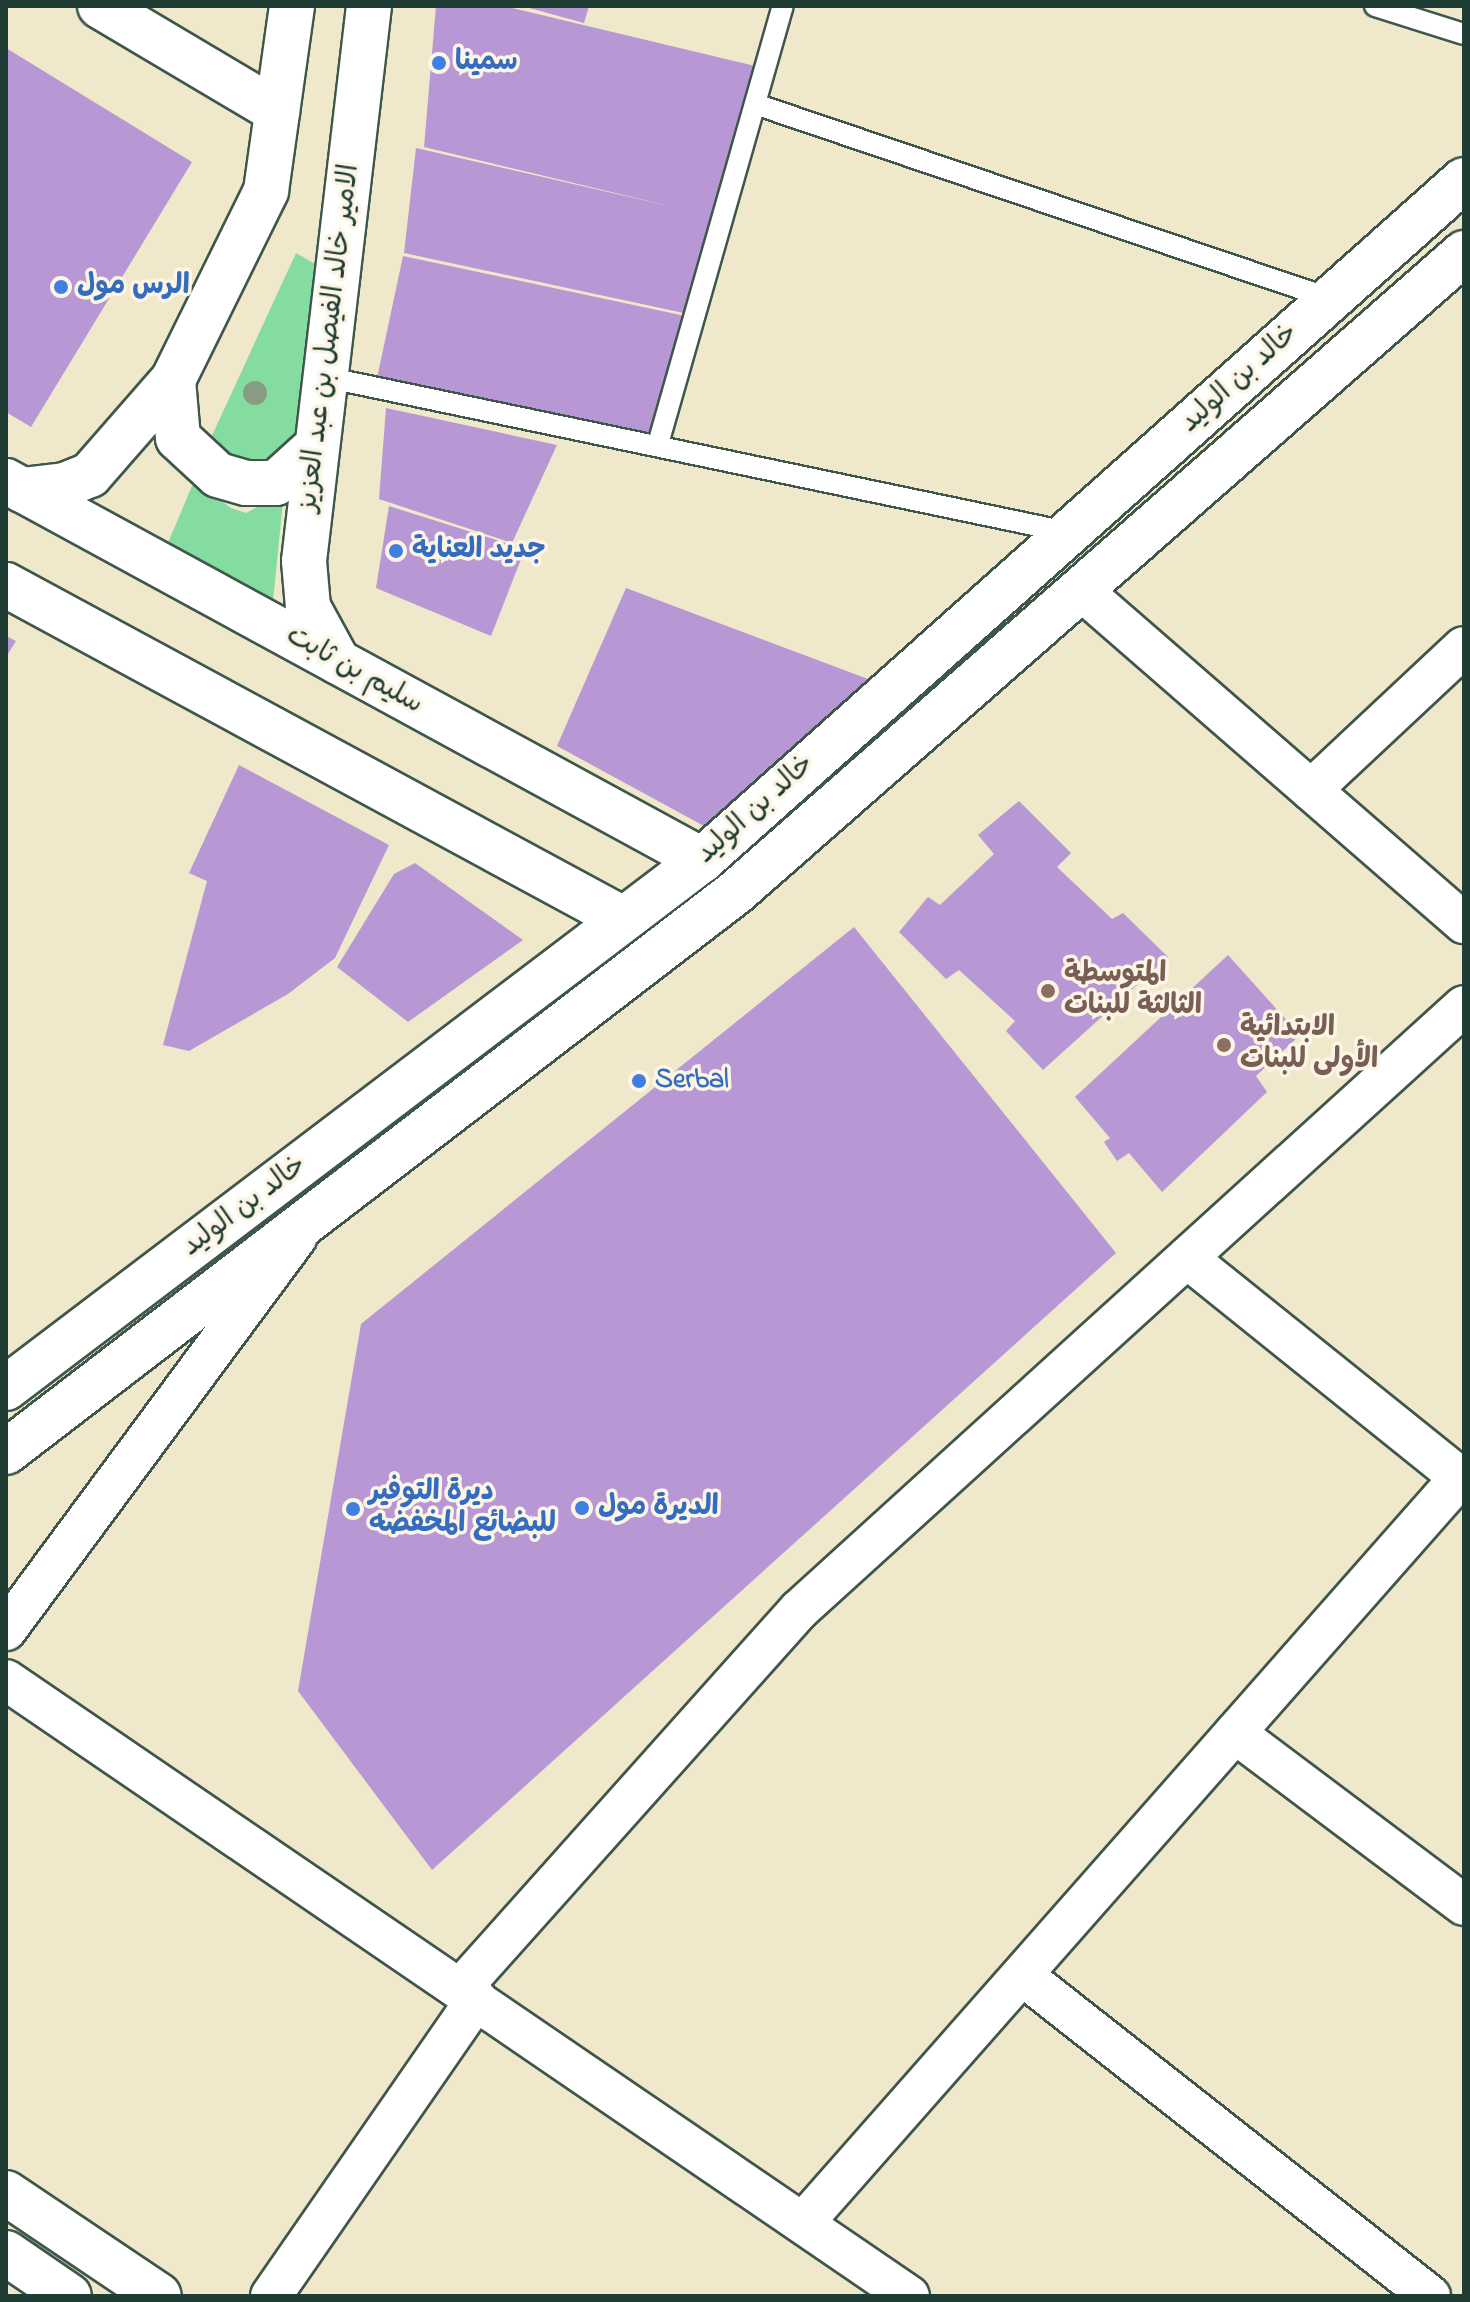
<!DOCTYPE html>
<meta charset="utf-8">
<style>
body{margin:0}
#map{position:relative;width:1470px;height:2302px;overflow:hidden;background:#efe8ca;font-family:"Indie Flower","Playpen Sans Arabic",sans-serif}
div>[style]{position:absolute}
.green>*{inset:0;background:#85dca0}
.building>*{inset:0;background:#b798d5;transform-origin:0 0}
.roads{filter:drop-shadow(2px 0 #3e574a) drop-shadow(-2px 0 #3e574a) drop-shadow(0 2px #3e574a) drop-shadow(0 -2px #3e574a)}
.service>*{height:20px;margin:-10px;padding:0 10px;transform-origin:10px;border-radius:10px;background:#fff}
.minor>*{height:40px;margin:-20px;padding:0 20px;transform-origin:20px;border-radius:20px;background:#fff}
.tertiary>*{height:44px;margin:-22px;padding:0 22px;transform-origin:22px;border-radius:22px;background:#fff}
.trees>*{width:24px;height:24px;margin:-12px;border-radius:50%;background:#889c84}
.dots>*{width:22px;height:22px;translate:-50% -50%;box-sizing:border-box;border:4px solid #fcf5e5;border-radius:50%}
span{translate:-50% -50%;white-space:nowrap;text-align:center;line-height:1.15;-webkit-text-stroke:7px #fcf5e5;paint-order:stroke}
.shop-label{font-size:28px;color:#366cbe;font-weight:700}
.left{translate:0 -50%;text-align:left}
.street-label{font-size:28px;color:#1f3d34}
.education-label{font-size:28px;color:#785e54;font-weight:700}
.frame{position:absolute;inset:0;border:8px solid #1f3d34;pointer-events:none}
</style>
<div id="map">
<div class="green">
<i style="clip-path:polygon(296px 253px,315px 264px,293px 462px,250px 470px,210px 440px)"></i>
<i style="clip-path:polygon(200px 467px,202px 487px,231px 508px,246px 513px,278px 496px,283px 502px,272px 611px,165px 550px)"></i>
</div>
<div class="building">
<i style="clip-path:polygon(436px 6px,504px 6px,755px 66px,693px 315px,404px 253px,416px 148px,678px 208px,424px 147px)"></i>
<i style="clip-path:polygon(522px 6px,589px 6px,584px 23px)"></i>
<i style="clip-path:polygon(6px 48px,192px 162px,31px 427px,6px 412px)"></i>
<i style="left:403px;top:256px;width:291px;height:123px;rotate:12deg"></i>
<i style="clip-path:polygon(386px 408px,557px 445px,512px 543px,379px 499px)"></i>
<i style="clip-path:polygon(389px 506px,525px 549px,491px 636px,376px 588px)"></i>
<i style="clip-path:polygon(626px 588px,884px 685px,715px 832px,557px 746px)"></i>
<i style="clip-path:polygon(6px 636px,16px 641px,6px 657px)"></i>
<i style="clip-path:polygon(239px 765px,389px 845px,335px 958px,288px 994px,189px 1051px,163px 1045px,207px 881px,189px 873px)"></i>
<i style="clip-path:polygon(1019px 801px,1071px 853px,1057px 867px,1112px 919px,1123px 913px,1168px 957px,1043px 1070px,1006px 1031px,1015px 1021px,959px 970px,946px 979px,899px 932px,928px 897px,940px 905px,994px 854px,978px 835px)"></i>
<i style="clip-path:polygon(415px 863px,523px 940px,408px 1022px,337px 967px,394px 874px)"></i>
<i style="clip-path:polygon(854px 927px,1116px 1253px,432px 1870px,298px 1691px,361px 1324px)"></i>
<i style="clip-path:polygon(1228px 955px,1300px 1035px,1256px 1076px,1267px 1092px,1162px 1192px,1129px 1153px,1117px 1161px,1104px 1142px,1110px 1138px,1075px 1097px)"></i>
</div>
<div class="roads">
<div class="service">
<i style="left:1375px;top:6px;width:93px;rotate:17.5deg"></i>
<i style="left:755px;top:104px;width:608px;rotate:18.7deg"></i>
<i style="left:325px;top:377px;width:758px;rotate:11.8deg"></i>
<i style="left:658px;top:444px;width:455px;rotate:-74.1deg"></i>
</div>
<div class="minor">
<i style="left:1081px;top:590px;width:508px;rotate:41.01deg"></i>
<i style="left:1311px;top:790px;width:209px;rotate:-43.1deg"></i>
<i style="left:1187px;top:1258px;width:356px;rotate:38.8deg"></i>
<i style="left:6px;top:1630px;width:488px;rotate:-53.5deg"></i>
<i style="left:6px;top:1680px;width:1093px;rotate:34.3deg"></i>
<i style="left:1235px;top:1733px;width:286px;rotate:36.9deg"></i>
<i style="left:1022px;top:1975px;width:519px;rotate:38.19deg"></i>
<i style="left:461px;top:1988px;width:507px;rotate:-48.2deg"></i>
<i style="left:799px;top:1610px;width:898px;rotate:-42.25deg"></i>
<i style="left:803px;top:2223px;width:1000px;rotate:-48.61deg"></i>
<i style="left:271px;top:2296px;width:361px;rotate:-55.3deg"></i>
</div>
<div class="tertiary">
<i style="left:100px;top:6px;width:206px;rotate:30.7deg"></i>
<i style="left:173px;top:380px;width:58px;rotate:85.1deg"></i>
<i style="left:178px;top:438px;width:54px;rotate:42.8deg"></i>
<i style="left:218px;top:475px;width:29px;rotate:16deg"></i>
<i style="left:246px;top:483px;width:30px"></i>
<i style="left:276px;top:483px;width:55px;rotate:-42.1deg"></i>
<i style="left:6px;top:481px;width:793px;rotate:28.57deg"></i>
<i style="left:22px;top:490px;width:43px;rotate:-6.6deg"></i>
<i style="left:65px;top:485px;width:27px;rotate:-22deg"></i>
<i style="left:90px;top:475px;width:126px;rotate:-48.9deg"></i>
<i style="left:173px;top:380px;width:211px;rotate:-63.8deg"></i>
<i style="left:266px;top:191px;width:187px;rotate:-82deg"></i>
<i style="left:6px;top:585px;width:702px;rotate:28.43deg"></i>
<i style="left:338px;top:662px;width:63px;rotate:-118.6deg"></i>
<i style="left:308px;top:607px;width:46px;rotate:-95deg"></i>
<i style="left:304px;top:561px;width:559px;rotate:-83.32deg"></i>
<i style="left:6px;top:1388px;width:874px;rotate:-37.18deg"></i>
<i style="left:702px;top:860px;width:1021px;rotate:-41.75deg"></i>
<i style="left:6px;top:1452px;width:920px;rotate:-37.49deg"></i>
<i style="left:736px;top:892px;width:969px;rotate:-41.27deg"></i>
<i style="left:6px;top:2193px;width:184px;rotate:33.9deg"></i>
<i style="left:6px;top:2253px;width:76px;rotate:34.3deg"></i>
</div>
</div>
<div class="trees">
<i style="left:255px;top:393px"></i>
</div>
<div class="dots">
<i style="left:439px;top:63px;background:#3f7fe0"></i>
<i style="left:61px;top:287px;background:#3f7fe0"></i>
<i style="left:396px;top:551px;background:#3f7fe0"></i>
<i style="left:1048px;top:991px;background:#8d6e63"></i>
<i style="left:1224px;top:1045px;background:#8d6e63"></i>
<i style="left:639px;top:1081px;background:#3f7fe0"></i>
<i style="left:582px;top:1508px;background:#3f7fe0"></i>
<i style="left:353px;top:1509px;background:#3f7fe0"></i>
</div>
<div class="shop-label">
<span class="left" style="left:455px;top:63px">سمينا</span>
<span class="left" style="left:77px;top:287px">الرس مول</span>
<span class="left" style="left:412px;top:551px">جديد العناية</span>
<span class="left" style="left:655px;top:1081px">Serbal</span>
<span class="left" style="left:369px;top:1509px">ديرة التوفير<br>للبضائع المخفضه</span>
<span class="left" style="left:598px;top:1508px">الديرة مول</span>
</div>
<div class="street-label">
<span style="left:330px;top:338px;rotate:-83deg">الامير خالد الفيصل بن عبد العزيز</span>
<span style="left:1240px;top:379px;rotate:-42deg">خالد بن الوليد</span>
<span style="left:354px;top:671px;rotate:29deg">سليم بن ثابت</span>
<span style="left:756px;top:810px;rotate:-42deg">خالد بن الوليد</span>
<span style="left:245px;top:1207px;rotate:-37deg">خالد بن الوليد</span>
</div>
<div class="education-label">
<span class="left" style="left:1064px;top:991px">المتوسطة<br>الثالثة للبنات</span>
<span class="left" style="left:1240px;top:1045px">الابتدائية<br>الأولى للبنات</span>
</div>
<div class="frame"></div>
</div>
